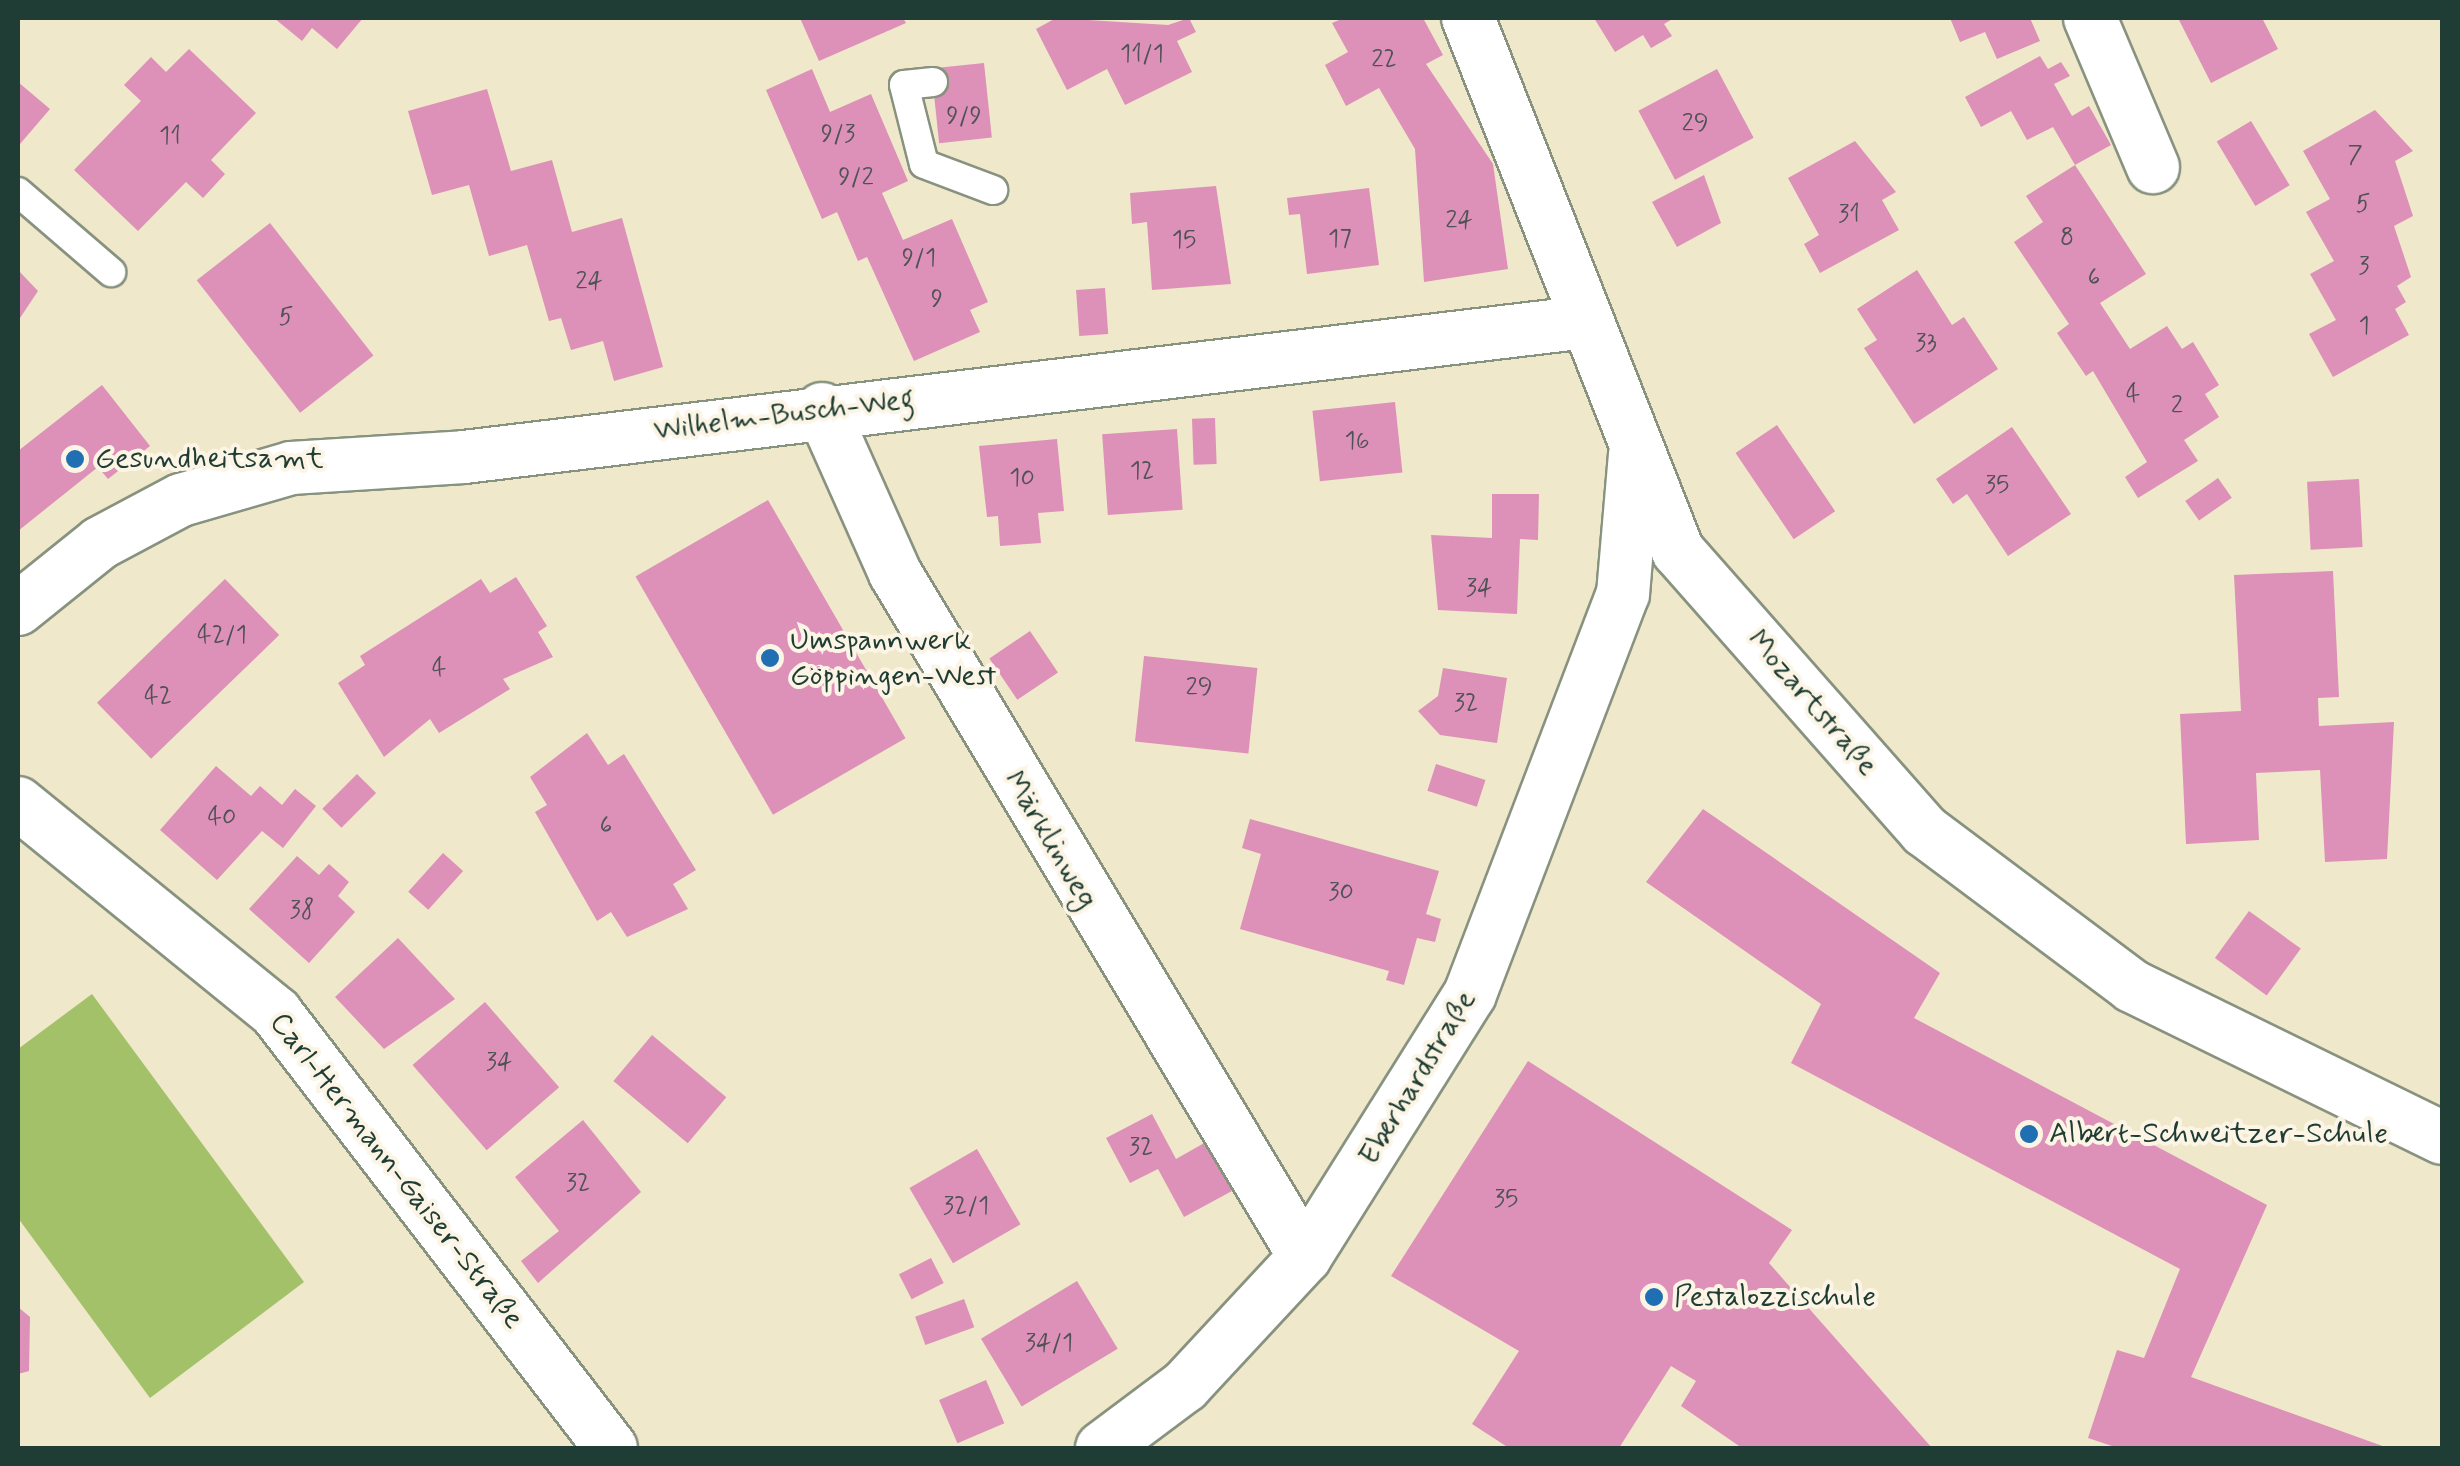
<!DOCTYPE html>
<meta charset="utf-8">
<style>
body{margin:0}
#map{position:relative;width:2460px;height:1466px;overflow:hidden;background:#efe8ca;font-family:Mynerve,sans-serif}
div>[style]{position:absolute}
.green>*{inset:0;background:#a3c169}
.building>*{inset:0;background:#dd90b8;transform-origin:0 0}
.roads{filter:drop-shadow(2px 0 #87927f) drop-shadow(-2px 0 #87927f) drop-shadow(0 2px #87927f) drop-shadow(0 -2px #87927f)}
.service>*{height:28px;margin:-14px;padding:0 14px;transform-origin:14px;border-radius:14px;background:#fff}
.minor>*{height:52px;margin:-26px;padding:0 26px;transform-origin:26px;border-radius:26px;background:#fff}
.dots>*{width:28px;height:28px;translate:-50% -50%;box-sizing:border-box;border:5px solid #fcf5e5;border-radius:50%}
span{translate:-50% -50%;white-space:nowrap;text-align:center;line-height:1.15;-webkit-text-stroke:8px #fcf5e5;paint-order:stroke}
.number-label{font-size:25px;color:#4e5255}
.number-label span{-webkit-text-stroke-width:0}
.street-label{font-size:30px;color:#1f3d34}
.poi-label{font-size:30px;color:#1f3d34}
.left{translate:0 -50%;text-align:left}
.frame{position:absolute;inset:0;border:20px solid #1f3d34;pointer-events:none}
</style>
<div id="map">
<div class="green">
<i style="clip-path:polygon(92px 994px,304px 1282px,150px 1398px,18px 1218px,18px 1049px)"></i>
</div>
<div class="building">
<i style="clip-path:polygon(274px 18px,363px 18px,337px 49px,312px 28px,302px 41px)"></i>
<i style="clip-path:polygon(800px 18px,903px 18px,906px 23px,819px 61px)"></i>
<i style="clip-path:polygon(1056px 18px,1168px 25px,1189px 18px,1196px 32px,1177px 41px,1192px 72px,1125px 105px,1107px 69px,1067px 90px,1036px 29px)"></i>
<i style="clip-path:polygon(1344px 18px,1423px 18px,1443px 55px,1426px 64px,1493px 164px,1508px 269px,1424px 282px,1415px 149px,1379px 88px,1346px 106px,1325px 65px,1348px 52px,1332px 23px)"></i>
<i style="clip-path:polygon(1594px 18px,1674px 18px,1664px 24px,1672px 36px,1651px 48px,1643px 35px,1615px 52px)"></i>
<i style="clip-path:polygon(1950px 18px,2030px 18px,2040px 41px,1997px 59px,1985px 32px,1960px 42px)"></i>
<i style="clip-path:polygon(2178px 18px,2262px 18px,2278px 49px,2211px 83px)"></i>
<i style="clip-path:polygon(189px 49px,256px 113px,211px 160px,225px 174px,203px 198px,186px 182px,138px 231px,74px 170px,141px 101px,124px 85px,151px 57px,166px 72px)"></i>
<i style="clip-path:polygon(2040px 56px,2048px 69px,2061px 62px,2070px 76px,2054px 84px,2072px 116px,2089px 106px,2111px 145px,2075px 165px,2053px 127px,2027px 140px,2011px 111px,1981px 127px,1965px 97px)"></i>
<i style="left:984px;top:63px;width:75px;height:53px;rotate:84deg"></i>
<i style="clip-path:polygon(812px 69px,830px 112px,871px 94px,908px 181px,882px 193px,903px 240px,952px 219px,988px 302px,970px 310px,980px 332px,914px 361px,867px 257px,858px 261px,837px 212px,822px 219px,766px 90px)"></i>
<i style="left:1717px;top:69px;width:78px;height:89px;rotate:62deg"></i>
<i style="clip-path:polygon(18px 82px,50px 109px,20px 144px,18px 142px)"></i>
<i style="clip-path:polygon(487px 89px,511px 171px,552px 160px,572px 232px,622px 218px,663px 367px,614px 381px,603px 341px,571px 350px,561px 318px,549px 321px,527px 245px,489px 256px,469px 185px,432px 195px,408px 111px)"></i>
<i style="clip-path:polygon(2375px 110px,2413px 151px,2395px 161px,2413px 216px,2394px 226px,2411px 277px,2397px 286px,2406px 302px,2395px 309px,2409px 335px,2333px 377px,2309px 334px,2336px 320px,2310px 274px,2334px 261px,2306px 212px,2330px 199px,2303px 151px)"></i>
<i style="left:2251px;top:121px;width:75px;height:40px;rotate:59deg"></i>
<i style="clip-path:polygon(1855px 141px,1896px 192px,1882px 200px,1899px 230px,1820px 273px,1804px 244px,1819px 235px,1788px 178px)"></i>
<i style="clip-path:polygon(2075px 165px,2146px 274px,2100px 303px,2130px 349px,2167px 326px,2182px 349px,2193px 342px,2219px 385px,2205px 394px,2219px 417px,2184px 440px,2198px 461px,2138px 498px,2125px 477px,2147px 462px,2093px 371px,2086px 376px,2057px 333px,2069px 324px,2014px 242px,2043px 222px,2026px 196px)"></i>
<i style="clip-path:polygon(1704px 175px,1721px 223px,1677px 247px,1652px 202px)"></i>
<i style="clip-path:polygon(1216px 186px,1231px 284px,1152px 290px,1147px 222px,1132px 224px,1130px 193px)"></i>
<i style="clip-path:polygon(1369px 188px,1379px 265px,1307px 274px,1300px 214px,1289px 215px,1287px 198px)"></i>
<i style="left:270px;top:223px;width:168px;height:93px;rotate:52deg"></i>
<i style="clip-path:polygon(18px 270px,38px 291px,18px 321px)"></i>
<i style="clip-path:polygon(1917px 270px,1952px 325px,1964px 317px,1998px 369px,1914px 424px,1864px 348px,1877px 340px,1857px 309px)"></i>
<i style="left:1105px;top:288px;width:46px;height:29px;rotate:86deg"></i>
<i style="clip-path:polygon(102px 385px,150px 446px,108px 479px,98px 467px,18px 531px,18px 451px)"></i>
<i style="left:1395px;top:402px;width:71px;height:83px;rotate:84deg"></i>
<i style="left:1215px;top:418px;width:46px;height:23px;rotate:88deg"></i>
<i style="left:1777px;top:425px;width:104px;height:50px;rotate:56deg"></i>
<i style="clip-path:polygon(2012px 427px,2071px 514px,2008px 556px,1967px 494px,1953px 504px,1936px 479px)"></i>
<i style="left:1177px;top:429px;width:81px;height:75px;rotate:86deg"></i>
<i style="clip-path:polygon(1057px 439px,1064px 511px,1038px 513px,1041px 543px,1000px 546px,998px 516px,987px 517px,979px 446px)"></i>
<i style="left:2218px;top:478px;width:24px;height:40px;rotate:55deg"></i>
<i style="left:2359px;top:479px;width:68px;height:52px;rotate:87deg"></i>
<i style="clip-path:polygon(1492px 494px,1539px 494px,1538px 540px,1520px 539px,1517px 614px,1438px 610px,1431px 535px,1492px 538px)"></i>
<i style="left:768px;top:500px;width:275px;height:153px;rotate:60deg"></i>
<i style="clip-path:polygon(2333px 571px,2339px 697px,2318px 698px,2319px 726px,2394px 722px,2387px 859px,2325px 862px,2320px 770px,2256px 773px,2259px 840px,2186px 844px,2180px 714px,2241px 711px,2234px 575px)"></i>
<i style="clip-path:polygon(516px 577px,547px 626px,538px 632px,553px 657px,503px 679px,510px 689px,439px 733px,430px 719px,384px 757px,338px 683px,365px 665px,360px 656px,481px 579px,490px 593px)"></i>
<i style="left:225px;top:579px;width:78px;height:178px;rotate:46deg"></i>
<i style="left:1030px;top:631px;width:50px;height:49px;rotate:56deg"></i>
<i style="left:1144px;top:656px;width:114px;height:86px;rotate:6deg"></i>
<i style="clip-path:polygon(1443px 668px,1507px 678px,1497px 743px,1440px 735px,1418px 711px,1438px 696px)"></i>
<i style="clip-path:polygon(587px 733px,608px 765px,624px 754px,696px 870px,673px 884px,688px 909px,627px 937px,611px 912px,597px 921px,535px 812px,547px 805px,530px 777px)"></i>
<i style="left:1436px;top:764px;width:52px;height:28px;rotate:18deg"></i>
<i style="clip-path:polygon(216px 766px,251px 796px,260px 786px,282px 805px,295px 789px,316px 806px,283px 848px,262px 831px,217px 880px,160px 830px)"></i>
<i style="left:357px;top:774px;width:27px;height:49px;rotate:45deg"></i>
<i style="clip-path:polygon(1703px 809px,1940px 973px,1914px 1018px,2267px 1205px,2191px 1377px,2388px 1448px,2118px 1448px,2088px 1438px,2117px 1350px,2144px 1358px,2180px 1269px,1791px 1063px,1821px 1004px,1646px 882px)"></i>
<i style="clip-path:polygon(1250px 819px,1439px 871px,1426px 914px,1441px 919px,1435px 942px,1417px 938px,1404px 985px,1386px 980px,1389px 971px,1240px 929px,1261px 854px,1242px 848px)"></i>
<i style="left:443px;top:853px;width:27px;height:52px;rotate:42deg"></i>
<i style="clip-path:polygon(297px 856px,319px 875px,329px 864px,349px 882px,338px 896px,355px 912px,309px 963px,249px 909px)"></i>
<i style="left:2249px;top:911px;width:64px;height:58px;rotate:36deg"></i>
<i style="clip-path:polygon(398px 938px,455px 999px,384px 1049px,335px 997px)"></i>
<i style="left:485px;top:1002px;width:113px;height:96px;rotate:49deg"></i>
<i style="left:652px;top:1035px;width:97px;height:60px;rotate:40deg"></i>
<i style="clip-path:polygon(1528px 1061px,1792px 1230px,1769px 1263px,1932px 1448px,1742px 1448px,1681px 1406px,1696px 1381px,1671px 1366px,1619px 1448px,1509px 1448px,1472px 1424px,1519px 1351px,1391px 1276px)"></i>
<i style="clip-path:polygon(1152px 1114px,1176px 1159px,1206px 1142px,1232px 1191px,1184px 1217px,1158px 1169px,1130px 1183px,1106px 1138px)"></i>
<i style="clip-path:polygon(583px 1120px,641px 1192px,538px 1283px,521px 1261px,559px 1231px,515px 1177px)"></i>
<i style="left:977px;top:1149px;width:87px;height:78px;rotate:60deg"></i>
<i style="left:931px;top:1258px;width:28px;height:36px;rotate:63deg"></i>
<i style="left:1077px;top:1281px;width:79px;height:112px;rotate:59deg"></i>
<i style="left:964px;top:1299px;width:30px;height:52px;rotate:70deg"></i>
<i style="clip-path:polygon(18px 1307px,30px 1317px,29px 1371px,18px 1374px)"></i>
<i style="left:986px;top:1380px;width:47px;height:51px;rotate:67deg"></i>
</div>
<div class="roads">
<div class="service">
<i style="left:933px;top:82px;width:29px;rotate:174deg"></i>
<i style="left:904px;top:85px;width:81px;rotate:75.8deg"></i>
<i style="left:924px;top:164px;width:74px;rotate:20.6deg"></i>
<i style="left:18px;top:192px;width:123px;rotate:40.7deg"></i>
</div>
<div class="minor">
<i style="left:1468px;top:18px;width:573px;rotate:68.5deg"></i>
<i style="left:1678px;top:551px;width:373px;rotate:48.6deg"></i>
<i style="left:1925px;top:831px;width:259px;rotate:36.8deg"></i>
<i style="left:2132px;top:986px;width:345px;rotate:26.1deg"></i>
<i style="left:2090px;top:18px;width:162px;rotate:67.1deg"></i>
<i style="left:822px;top:409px;width:180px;rotate:66deg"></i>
<i style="left:895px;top:573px;width:797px;rotate:59.06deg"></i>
<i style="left:18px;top:609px;width:105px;rotate:-38.8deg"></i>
<i style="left:100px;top:543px;width:92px;rotate:-28deg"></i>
<i style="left:181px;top:500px;width:115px;rotate:-16.2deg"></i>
<i style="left:291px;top:468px;width:173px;rotate:-3.6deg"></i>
<i style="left:464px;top:457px;width:1130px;rotate:-6.86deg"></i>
<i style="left:18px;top:803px;width:333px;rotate:39.1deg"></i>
<i style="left:276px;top:1013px;width:549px;rotate:52.4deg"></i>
<i style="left:1102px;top:1448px;width:104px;rotate:-36.8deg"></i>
<i style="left:1185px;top:1386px;width:176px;rotate:-47.1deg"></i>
<i style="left:1305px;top:1257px;width:310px;rotate:-57.9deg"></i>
<i style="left:1470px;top:994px;width:428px;rotate:-69.1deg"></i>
<i style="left:1623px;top:594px;width:140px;rotate:-85.1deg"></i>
</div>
</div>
<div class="dots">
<i style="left:75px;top:459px;background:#1f6fb2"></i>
<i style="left:770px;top:658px;background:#1f6fb2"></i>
<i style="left:2029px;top:1134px;background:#1f6fb2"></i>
<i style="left:1654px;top:1297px;background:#1f6fb2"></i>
</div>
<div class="number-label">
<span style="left:1142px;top:55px">11/1</span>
<span style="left:1384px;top:60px">22</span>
<span style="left:964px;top:117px">9/9</span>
<span style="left:1695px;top:124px">29</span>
<span style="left:838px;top:135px">9/3</span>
<span style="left:170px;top:137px">11</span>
<span style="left:2355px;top:156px">7</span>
<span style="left:856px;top:178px">9/2</span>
<span style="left:2363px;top:205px">5</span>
<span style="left:1849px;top:215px">31</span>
<span style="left:1459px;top:221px">24</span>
<span style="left:2067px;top:238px">8</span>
<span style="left:1340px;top:240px">17</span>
<span style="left:1184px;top:241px">15</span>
<span style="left:919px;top:259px">9/1</span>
<span style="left:2364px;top:267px">3</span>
<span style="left:2094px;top:278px">6</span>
<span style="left:589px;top:282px">24</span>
<span style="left:937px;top:300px">9</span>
<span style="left:286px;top:318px">5</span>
<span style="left:2364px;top:327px">1</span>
<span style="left:1926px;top:344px">33</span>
<span style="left:2133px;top:395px">4</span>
<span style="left:2177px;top:406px">2</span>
<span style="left:1357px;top:442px">16</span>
<span style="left:1142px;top:472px">12</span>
<span style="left:1022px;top:479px">10</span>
<span style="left:1997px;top:486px">35</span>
<span style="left:1479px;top:589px">34</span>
<span style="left:222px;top:636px">42/1</span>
<span style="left:439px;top:669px">4</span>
<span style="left:1199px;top:688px">29</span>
<span style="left:158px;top:697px">42</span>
<span style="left:1466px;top:704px">32</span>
<span style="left:222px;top:818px">40</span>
<span style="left:606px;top:826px">6</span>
<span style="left:1341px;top:893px">30</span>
<span style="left:302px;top:911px">38</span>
<span style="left:499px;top:1063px">34</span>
<span style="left:1141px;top:1148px">32</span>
<span style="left:578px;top:1184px">32</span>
<span style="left:1506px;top:1200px">35</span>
<span style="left:966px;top:1207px">32/1</span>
<span style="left:1049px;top:1344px">34/1</span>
</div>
<div class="street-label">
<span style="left:784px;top:415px;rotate:-7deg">Wilhelm-Busch-Weg</span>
<span style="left:1812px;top:703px;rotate:49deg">Mozartstraße</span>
<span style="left:1050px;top:840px;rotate:59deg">Märklinweg</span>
<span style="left:1418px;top:1078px;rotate:-59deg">Eberhardstraße</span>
<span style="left:396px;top:1171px;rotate:52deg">Carl-Hermann-Gaiser-Straße</span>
</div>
<div class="poi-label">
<span class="left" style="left:95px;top:459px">Gesundheitsamt</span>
<span class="left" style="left:790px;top:658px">Umspannwerk<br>Göppingen-West</span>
<span class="left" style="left:2049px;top:1134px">Albert-Schweitzer-Schule</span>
<span class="left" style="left:1674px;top:1297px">Pestalozzischule</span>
</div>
<div class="frame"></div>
</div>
